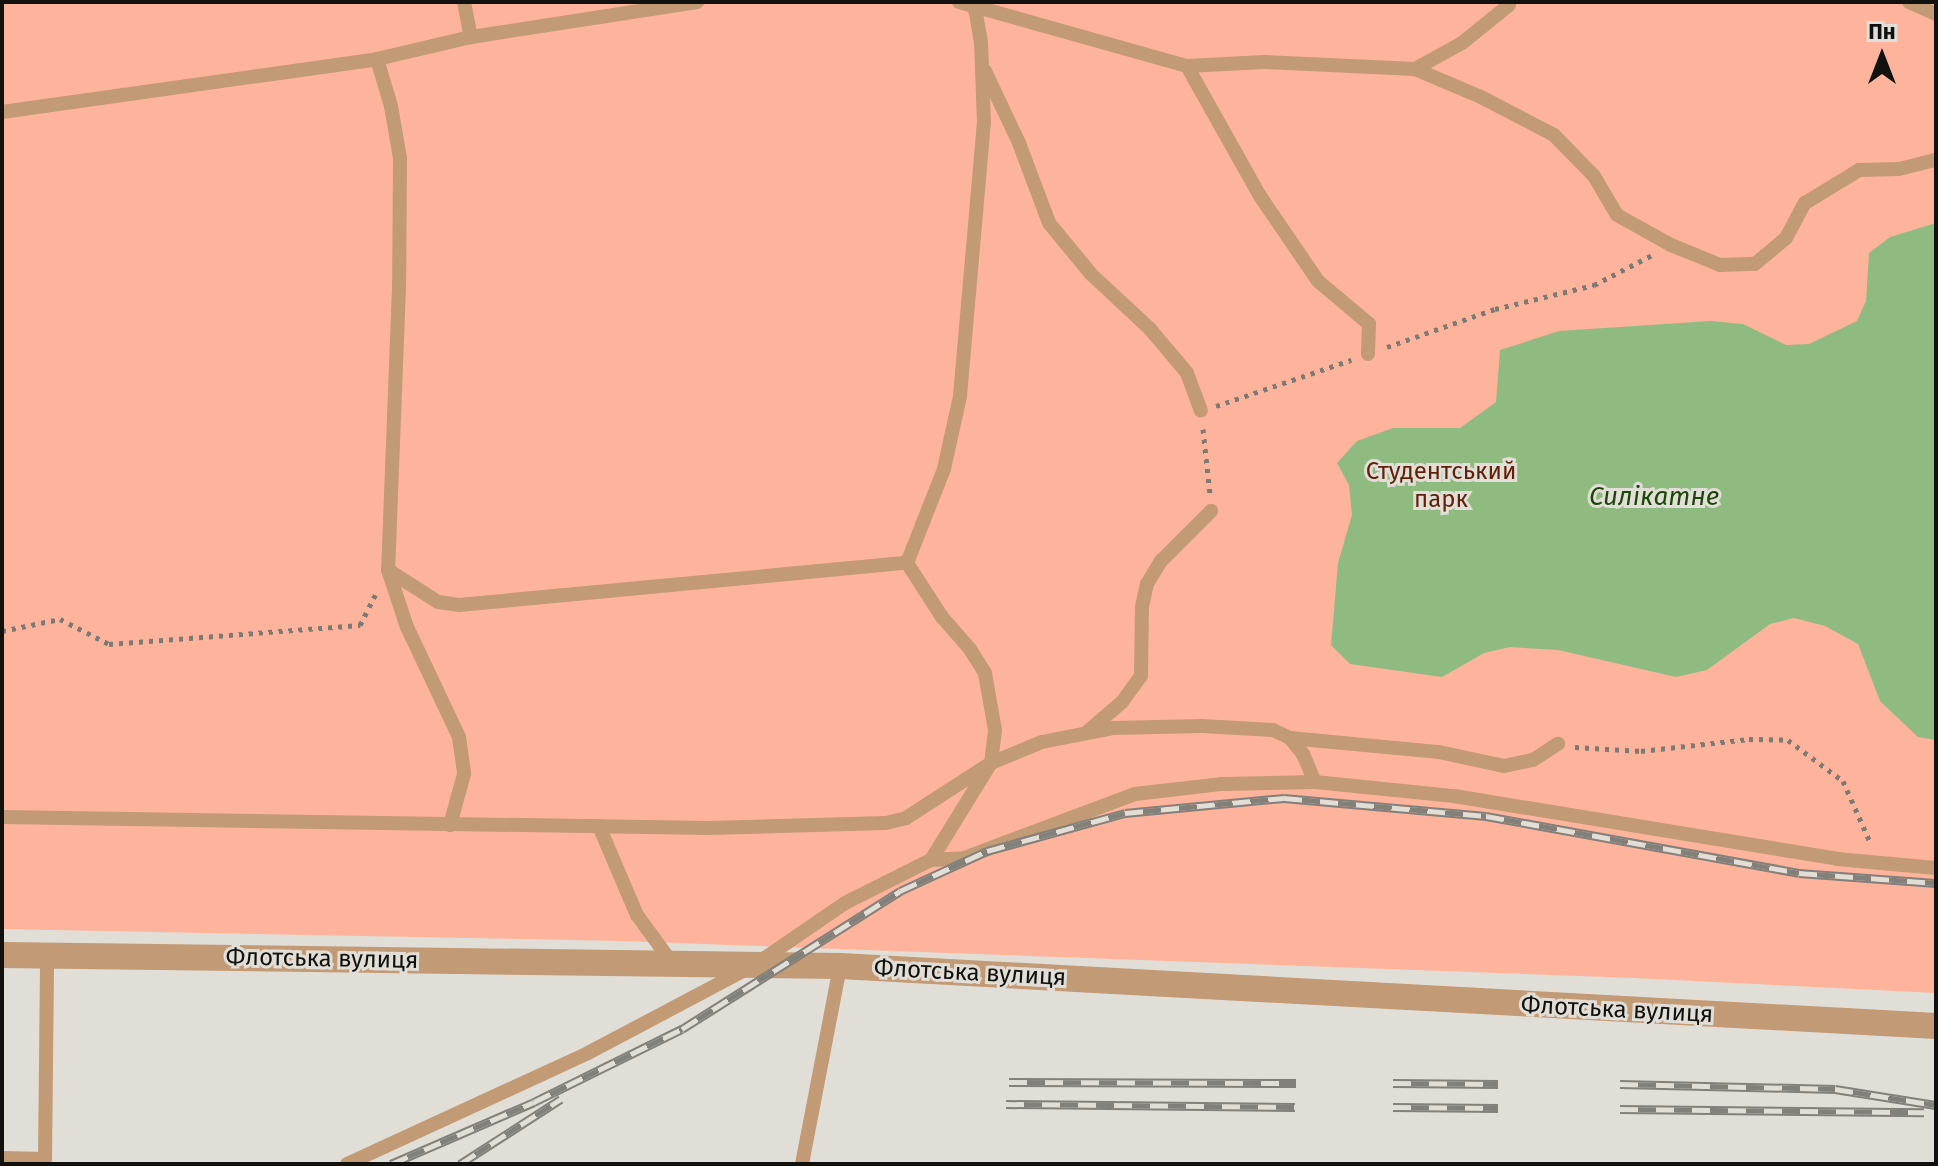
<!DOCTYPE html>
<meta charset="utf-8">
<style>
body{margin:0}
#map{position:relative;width:1938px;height:1166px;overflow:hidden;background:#e1ded7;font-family:"Fira Sans",sans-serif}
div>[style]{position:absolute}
.green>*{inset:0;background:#feb49c}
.water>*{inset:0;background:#8fbb80}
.path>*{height:5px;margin-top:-2.5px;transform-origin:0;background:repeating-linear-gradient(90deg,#7c7a75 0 4px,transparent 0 10px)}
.service>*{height:14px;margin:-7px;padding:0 7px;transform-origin:7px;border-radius:7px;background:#c29a75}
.minor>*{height:26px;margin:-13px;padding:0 13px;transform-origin:13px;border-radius:13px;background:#c29a75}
.rail>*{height:9px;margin-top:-4.5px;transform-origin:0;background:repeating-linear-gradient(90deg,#e1ded7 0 18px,#82807b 0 36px);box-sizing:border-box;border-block:2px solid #82807b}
span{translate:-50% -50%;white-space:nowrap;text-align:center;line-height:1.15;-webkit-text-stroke:6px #e1ded7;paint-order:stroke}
.park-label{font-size:24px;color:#612008}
.street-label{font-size:24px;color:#12110e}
.water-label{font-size:26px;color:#1d4709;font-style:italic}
.frame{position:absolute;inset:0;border:4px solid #12110e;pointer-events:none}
.north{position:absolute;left:1842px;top:16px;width:80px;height:80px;-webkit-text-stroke:6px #e1ded7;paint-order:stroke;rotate:0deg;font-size:22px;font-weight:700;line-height:32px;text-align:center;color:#12110e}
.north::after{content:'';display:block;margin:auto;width:28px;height:36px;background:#12110e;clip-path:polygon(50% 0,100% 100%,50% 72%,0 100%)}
</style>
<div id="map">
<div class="green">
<i style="clip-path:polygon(2px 2px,1936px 2px,1936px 993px,1633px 978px,621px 941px,2px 929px)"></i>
</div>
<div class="water">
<i style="clip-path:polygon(1936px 223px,1936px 740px,1918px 737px,1880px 701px,1858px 644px,1825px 626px,1794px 618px,1770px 624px,1707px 670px,1676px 677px,1558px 650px,1510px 647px,1484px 653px,1442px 677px,1350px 664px,1331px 645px,1338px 563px,1352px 515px,1349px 485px,1337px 463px,1357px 441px,1393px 428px,1460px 428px,1496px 402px,1500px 350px,1559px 331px,1710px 321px,1743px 324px,1786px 345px,1809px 344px,1857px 321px,1866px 301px,1869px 253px,1890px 237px)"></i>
</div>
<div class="path">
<i style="left:1387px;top:347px;width:114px;rotate:-19.4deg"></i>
<i style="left:1495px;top:309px;width:102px;rotate:-13.6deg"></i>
<i style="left:1594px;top:285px;width:65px;rotate:-27.3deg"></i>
<i style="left:1216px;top:406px;width:143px;rotate:-18.8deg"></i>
<i style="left:1203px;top:429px;width:65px;rotate:83.9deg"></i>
<i style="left:2px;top:631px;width:59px;rotate:-11.7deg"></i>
<i style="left:60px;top:619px;width:55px;rotate:27deg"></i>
<i style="left:109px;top:644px;width:252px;rotate:-4.3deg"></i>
<i style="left:360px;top:625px;width:34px;rotate:-63deg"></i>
<i style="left:1575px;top:747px;width:66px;rotate:3.5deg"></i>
<i style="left:1641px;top:751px;width:109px;rotate:-6.3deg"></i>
<i style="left:1749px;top:739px;width:39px;rotate:1deg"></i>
<i style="left:1788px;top:740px;width:69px;rotate:36.7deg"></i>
<i style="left:1843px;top:781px;width:67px;rotate:66.1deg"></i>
</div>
<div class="service">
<i style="left:464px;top:2px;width:36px;rotate:79deg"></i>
<i style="left:959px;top:2px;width:237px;rotate:15.7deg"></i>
<i style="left:1187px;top:66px;width:77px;rotate:-3deg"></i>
<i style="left:1264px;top:62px;width:151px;rotate:2.7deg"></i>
<i style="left:1909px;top:2px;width:30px;rotate:24deg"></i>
<i style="left:1509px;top:5px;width:60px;rotate:141deg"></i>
<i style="left:1462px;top:43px;width:54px;rotate:151deg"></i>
<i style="left:1415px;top:69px;width:72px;rotate:23deg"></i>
<i style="left:1481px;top:97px;width:82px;rotate:27.5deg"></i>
<i style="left:1554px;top:135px;width:57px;rotate:45.7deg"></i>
<i style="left:1594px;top:176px;width:45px;rotate:59.5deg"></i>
<i style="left:1617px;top:215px;width:62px;rotate:29.1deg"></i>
<i style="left:1671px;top:245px;width:53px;rotate:22.2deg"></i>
<i style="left:1720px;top:265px;width:35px;rotate:-2deg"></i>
<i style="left:1755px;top:264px;width:40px;rotate:-40deg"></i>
<i style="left:1786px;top:238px;width:40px;rotate:-62deg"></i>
<i style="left:1805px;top:203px;width:63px;rotate:-31.4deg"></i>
<i style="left:1859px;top:170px;width:40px;rotate:-1.4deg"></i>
<i style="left:1899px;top:169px;width:38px;rotate:-14deg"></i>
<i style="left:377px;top:59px;width:49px;rotate:73.4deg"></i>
<i style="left:391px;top:106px;width:53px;rotate:80.2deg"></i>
<i style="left:400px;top:158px;width:129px;rotate:90.4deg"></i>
<i style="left:399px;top:287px;width:283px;rotate:92.2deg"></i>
<i style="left:388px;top:570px;width:60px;rotate:71.6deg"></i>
<i style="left:407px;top:627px;width:122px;rotate:64.7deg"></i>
<i style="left:459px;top:737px;width:37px;rotate:82deg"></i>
<i style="left:464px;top:774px;width:53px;rotate:105.4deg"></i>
<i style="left:1187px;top:66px;width:149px;rotate:60.7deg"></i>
<i style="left:1260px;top:196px;width:103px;rotate:55.7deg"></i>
<i style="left:1318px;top:281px;width:67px;rotate:40.1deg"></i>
<i style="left:1369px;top:324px;width:30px;rotate:92deg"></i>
<i style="left:985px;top:71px;width:80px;rotate:64.7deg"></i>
<i style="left:1019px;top:143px;width:85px;rotate:69.4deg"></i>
<i style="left:1049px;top:223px;width:66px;rotate:50.5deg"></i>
<i style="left:1091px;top:274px;width:81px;rotate:43deg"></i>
<i style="left:1150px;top:329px;width:57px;rotate:49.9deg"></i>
<i style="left:1187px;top:373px;width:40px;rotate:69.8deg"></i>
<i style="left:2px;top:112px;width:379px;rotate:-8deg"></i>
<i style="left:377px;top:59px;width:97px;rotate:-13.2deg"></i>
<i style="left:471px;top:37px;width:229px;rotate:-8.8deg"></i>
<i style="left:388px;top:570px;width:59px;rotate:32.6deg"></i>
<i style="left:438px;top:602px;width:21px;rotate:8deg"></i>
<i style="left:459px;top:605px;width:450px;rotate:-5.4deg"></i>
<i style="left:1087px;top:732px;width:46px;rotate:-40.6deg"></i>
<i style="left:1122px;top:702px;width:32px;rotate:-54deg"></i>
<i style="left:1141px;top:676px;width:69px;rotate:-89.2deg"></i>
<i style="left:1142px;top:607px;width:24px;rotate:-78deg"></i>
<i style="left:1147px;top:584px;width:27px;rotate:-59deg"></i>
<i style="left:1161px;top:561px;width:71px;rotate:-45deg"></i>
<i style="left:1290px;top:738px;width:150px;rotate:5.4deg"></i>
<i style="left:1439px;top:752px;width:66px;rotate:12.2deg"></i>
<i style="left:1504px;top:766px;width:30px;rotate:-12deg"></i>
<i style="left:1533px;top:760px;width:30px;rotate:-33deg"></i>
<i style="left:2px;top:817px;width:707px;rotate:0.89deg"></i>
<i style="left:709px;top:828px;width:177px;rotate:-1.6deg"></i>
<i style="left:886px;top:823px;width:21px;rotate:-14deg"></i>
<i style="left:906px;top:818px;width:101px;rotate:-32.9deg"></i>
<i style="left:991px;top:763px;width:55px;rotate:-22.4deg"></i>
<i style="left:1042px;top:742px;width:72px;rotate:-11.2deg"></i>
<i style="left:1113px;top:728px;width:89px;rotate:-1.3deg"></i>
<i style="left:1202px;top:726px;width:71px;rotate:3.2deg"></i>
<i style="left:1273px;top:730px;width:19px;rotate:25deg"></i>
<i style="left:1290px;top:738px;width:21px;rotate:51deg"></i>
<i style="left:1303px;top:754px;width:30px;rotate:67deg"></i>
<i style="left:1315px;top:782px;width:140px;rotate:5.8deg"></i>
<i style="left:1454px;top:796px;width:388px;rotate:9.3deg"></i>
<i style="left:1837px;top:859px;width:99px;rotate:5.2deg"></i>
<i style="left:599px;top:826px;width:97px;rotate:66.9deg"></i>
<i style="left:637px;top:915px;width:59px;rotate:53.9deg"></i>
<i style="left:931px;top:860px;width:33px;rotate:-3deg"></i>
<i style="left:964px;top:858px;width:183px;rotate:-20.5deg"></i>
<i style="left:1135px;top:794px;width:88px;rotate:-6.6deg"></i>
<i style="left:1222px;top:784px;width:93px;rotate:-1.2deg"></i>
<i style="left:2px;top:1158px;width:43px;rotate:1.3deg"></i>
<i style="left:45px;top:1159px;width:203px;rotate:-89.4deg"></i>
<i style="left:347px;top:1164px;width:265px;rotate:-24.7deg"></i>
<i style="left:588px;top:1053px;width:190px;rotate:-27.9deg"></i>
<i style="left:756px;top:964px;width:108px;rotate:-34.4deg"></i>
<i style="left:845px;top:903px;width:96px;rotate:-26.6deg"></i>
<i style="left:931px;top:860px;width:114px;rotate:-58.3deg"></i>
<i style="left:991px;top:763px;width:33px;rotate:-83deg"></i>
<i style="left:995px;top:730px;width:58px;rotate:-100deg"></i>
<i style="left:985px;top:673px;width:28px;rotate:-122deg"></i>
<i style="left:970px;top:649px;width:43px;rotate:-131.2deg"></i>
<i style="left:942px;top:617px;width:64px;rotate:-122.9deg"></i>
<i style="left:907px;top:563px;width:101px;rotate:-68.5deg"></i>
<i style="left:944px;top:469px;width:75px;rotate:-77.6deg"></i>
<i style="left:960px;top:396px;width:274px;rotate:-85deg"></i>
<i style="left:984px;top:123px;width:81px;rotate:-92.1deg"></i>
<i style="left:981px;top:42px;width:40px;rotate:-100deg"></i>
<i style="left:802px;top:1164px;width:202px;rotate:-79.1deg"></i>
</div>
<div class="minor">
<i style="left:2px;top:955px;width:838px;rotate:0.75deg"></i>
<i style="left:840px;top:966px;width:1098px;rotate:3.13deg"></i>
</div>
<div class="rail">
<i style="left:1009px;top:1082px;width:287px;rotate:0.2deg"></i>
<i style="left:1393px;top:1083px;width:105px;rotate:0.5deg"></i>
<i style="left:1620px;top:1084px;width:215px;rotate:1.3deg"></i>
<i style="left:1835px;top:1089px;width:102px;rotate:9deg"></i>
<i style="left:1006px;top:1104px;width:289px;rotate:0.6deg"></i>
<i style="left:1393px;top:1107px;width:105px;rotate:0.5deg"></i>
<i style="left:1620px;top:1109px;width:304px;rotate:0.6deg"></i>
<i style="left:391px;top:1164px;width:156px;rotate:-23.4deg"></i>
<i style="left:534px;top:1102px;width:165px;rotate:-26.3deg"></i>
<i style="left:682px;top:1029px;width:258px;rotate:-32.3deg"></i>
<i style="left:900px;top:891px;width:96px;rotate:-24.7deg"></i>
<i style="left:987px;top:851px;width:143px;rotate:-15.4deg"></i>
<i style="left:1125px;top:813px;width:160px;rotate:-5.4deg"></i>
<i style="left:1284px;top:798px;width:203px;rotate:5.1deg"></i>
<i style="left:1486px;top:816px;width:318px;rotate:10.3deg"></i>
<i style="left:1799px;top:873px;width:137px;rotate:4.2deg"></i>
<i style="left:460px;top:1164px;width:120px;rotate:-32.8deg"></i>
</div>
<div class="park-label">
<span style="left:1441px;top:486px">Студентський<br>парк</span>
</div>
<div class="street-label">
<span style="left:322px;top:959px;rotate:1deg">Флотська вулиця</span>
<span style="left:970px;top:973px;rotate:3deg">Флотська вулиця</span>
<span style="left:1617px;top:1010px;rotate:3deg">Флотська вулиця</span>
</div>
<div class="water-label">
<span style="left:1654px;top:497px">Силікатне</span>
</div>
<div class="frame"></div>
<div class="north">Пн</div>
</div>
